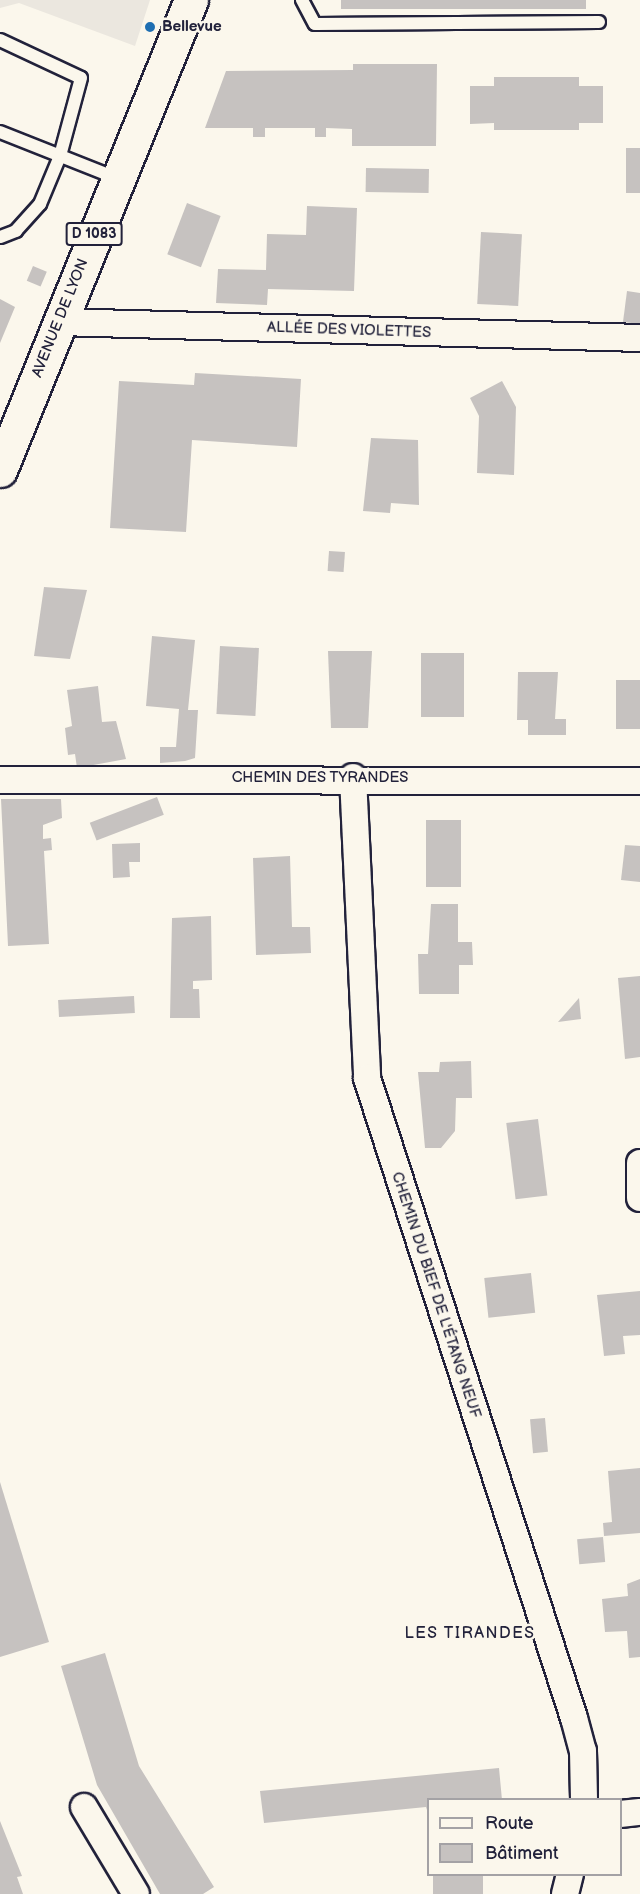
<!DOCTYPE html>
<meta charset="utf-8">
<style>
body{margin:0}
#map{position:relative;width:640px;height:1894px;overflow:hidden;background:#fbf7ec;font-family:"Balsamiq Sans",sans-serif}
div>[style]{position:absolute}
.built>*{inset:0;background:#ebe7df}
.building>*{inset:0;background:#c6c2c0;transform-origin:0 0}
.roads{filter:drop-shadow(2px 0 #22223b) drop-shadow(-2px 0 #22223b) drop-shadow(0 2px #22223b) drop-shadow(0 -2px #22223b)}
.lane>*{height:12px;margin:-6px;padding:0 6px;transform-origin:6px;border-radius:6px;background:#fbf7ec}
.street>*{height:26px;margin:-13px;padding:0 13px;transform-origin:13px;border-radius:13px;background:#fbf7ec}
.primary>*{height:33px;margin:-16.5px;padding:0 16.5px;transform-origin:16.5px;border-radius:16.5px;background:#fbf7ec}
.dots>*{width:16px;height:16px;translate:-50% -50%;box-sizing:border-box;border:3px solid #fbf7ec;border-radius:50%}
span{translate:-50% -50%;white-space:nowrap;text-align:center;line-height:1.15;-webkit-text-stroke:5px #fbf7ec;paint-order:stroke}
.shield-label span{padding:2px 4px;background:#fbf7ec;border:2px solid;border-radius:4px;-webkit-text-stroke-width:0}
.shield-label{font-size:14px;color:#22223b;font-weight:700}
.poi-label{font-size:15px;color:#22223b;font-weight:700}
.left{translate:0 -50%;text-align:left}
.street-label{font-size:15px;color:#22223b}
.neighbourhood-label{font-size:16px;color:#22223b;letter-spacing:1.5px}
.legend{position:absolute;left:427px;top:1798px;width:195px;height:78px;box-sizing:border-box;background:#fbf7ec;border:2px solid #a4a2a5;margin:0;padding:8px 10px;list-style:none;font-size:18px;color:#22223b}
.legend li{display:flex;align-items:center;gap:12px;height:30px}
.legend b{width:30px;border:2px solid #a4a2a5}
</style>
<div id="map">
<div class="built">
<i style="clip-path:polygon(0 0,150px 0,135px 46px,19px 3px,0 8px)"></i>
</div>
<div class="building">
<i style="left:341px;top:0;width:245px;height:9px"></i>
<i style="clip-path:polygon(353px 64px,437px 64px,436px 146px,352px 146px,352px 129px,326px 128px,326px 137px,315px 137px,315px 128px,265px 128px,265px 137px,253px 137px,253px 128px,205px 128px,226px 71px,353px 70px)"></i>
<i style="clip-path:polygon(494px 77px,579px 77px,579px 86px,603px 86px,603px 123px,579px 123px,579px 130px,494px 130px,494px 123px,470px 124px,470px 86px,494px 86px)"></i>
<i style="left:626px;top:148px;width:14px;height:45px"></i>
<i style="left:366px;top:168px;width:63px;height:24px;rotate:1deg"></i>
<i style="left:187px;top:203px;width:36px;height:55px;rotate:21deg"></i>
<i style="clip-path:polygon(307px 206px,357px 208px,354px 291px,268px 289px,267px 305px,216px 303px,218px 269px,266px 270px,267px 234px,306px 235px)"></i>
<i style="left:481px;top:232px;width:41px;height:72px;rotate:3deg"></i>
<i style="left:33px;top:266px;width:15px;height:16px;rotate:23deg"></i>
<i style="clip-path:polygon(627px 291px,640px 293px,640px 324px,623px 322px)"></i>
<i style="clip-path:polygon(0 299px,15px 307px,0 343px)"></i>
<i style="clip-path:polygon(195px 373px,301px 379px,297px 447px,192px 440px,186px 532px,110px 528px,119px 381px,194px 385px)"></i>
<i style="clip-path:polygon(502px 381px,516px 407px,514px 475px,477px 473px,479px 416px,470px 398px)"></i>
<i style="clip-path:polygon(371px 438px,418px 440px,419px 505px,391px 503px,390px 513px,363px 511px)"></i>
<i style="left:329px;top:551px;width:16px;height:20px;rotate:4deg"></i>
<i style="clip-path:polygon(44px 587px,87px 590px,70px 659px,34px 656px)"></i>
<i style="clip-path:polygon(152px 636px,195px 640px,188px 710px,198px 710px,195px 758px,185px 761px,160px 763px,160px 747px,176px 747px,179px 709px,146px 706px)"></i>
<i style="left:220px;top:646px;width:39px;height:68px;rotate:3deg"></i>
<i style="clip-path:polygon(328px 651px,372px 651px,368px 728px,331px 728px)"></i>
<i style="left:421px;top:653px;width:43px;height:64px"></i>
<i style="clip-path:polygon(518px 672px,558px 672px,555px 719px,566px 719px,566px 735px,528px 735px,528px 720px,517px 720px)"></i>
<i style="left:616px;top:680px;width:24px;height:49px"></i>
<i style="clip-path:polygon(98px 686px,102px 722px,116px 721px,126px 759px,77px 768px,75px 754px,68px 755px,65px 728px,72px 726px,67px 690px)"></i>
<i style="left:157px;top:797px;width:19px;height:72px;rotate:69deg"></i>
<i style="clip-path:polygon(1px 799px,61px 799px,62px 818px,43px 825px,43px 839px,51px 838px,52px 850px,44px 851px,49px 944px,8px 946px)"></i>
<i style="left:426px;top:820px;width:35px;height:67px"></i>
<i style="clip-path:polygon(140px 843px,140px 862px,129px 862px,130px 877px,113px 878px,112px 844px)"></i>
<i style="clip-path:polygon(625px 845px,640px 846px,640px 882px,621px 880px)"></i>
<i style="clip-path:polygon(290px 856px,292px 927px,310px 927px,311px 953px,256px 955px,253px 858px)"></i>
<i style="clip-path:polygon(431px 904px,458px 904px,458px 942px,472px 942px,473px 965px,459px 965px,459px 994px,419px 994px,418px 954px,428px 954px)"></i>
<i style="clip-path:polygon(211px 916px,212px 980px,193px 981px,193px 989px,199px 989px,200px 1018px,170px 1018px,172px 918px)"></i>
<i style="clip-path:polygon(640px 976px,640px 1057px,625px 1059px,618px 978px)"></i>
<i style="left:134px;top:996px;width:17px;height:76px;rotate:87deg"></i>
<i style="clip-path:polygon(579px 998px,581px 1019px,558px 1022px)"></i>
<i style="clip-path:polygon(471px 1061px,472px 1098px,456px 1098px,455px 1131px,441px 1148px,425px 1148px,418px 1072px,439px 1072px,440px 1062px)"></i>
<i style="left:538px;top:1119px;width:77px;height:32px;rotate:83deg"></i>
<i style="left:531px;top:1273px;width:40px;height:47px;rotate:84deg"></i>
<i style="clip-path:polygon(640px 1291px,640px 1335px,623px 1336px,625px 1354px,604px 1356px,597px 1295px)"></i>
<i style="left:545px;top:1418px;width:34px;height:15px;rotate:85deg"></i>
<i style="clip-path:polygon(640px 1468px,640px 1533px,604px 1536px,603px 1523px,612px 1522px,608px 1471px)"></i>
<i style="clip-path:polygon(0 1482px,49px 1642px,0 1657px)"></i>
<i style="left:603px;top:1537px;width:25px;height:26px;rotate:85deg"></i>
<i style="clip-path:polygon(640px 1579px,640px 1657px,629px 1658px,627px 1631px,605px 1632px,602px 1599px,628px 1596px,627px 1584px)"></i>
<i style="clip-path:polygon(105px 1653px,139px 1766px,214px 1887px,203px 1894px,160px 1894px,97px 1785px,61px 1666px)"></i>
<i style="clip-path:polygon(499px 1768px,502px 1800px,428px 1800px,428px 1813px,426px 1807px,264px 1823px,260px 1791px)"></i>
<i style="clip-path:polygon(0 1821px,22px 1876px,17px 1877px,23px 1894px,0 1894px)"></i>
<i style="left:433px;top:1875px;width:50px;height:19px"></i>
</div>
<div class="roads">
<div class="lane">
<i style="left:302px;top:0;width:27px;rotate:62deg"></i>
<i style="left:315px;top:24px;width:284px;rotate:-0.4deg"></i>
<i style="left:0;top:40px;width:89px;rotate:25.1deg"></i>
<i style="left:81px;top:78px;width:81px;rotate:105.1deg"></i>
<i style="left:60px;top:156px;width:52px;rotate:112.6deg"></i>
<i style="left:40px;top:204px;width:36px;rotate:132deg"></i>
<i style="left:16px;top:231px;width:17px;rotate:159deg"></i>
<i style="left:0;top:132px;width:125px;rotate:21.6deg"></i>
</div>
<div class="street">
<i style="left:58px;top:322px;width:582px;rotate:1.57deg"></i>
<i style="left:353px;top:777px;width:301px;rotate:87.3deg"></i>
<i style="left:367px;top:1078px;width:673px;rotate:72.08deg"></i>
<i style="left:574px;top:1718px;width:34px;rotate:75deg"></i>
<i style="left:583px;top:1751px;width:49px;rotate:88.8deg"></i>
<i style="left:0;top:780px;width:640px;rotate:0.09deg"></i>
<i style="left:640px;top:1163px;width:35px;rotate:90deg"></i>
<i style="left:84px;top:1807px;width:101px;rotate:59.1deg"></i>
<i style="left:620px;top:1814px;width:20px;rotate:-6deg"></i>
<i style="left:565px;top:1894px;width:21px;rotate:-76deg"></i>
</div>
<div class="primary">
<i style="left:0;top:470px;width:507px;rotate:-67.88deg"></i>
</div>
</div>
<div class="dots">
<i style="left:150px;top:27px;background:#1f6fb2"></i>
</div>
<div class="shield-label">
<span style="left:94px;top:234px">D 1083</span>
</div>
<div class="poi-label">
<span class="left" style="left:162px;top:27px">Bellevue</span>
</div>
<div class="street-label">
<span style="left:60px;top:318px;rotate:-68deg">AVENUE DE LYON</span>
<span style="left:349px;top:330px;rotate:2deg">ALLÉE DES VIOLETTES</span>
<span style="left:320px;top:778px">CHEMIN DES TYRANDES</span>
<span style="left:436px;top:1295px;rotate:72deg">CHEMIN DU BIEF DE L'ÉTANG NEUF</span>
</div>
<div class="neighbourhood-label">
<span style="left:470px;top:1634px">LES TIRANDES</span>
</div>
<ul class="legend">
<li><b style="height:8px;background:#fbf7ec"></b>Route</li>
<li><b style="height:16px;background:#c6c2c0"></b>Bâtiment</li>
</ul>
</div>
